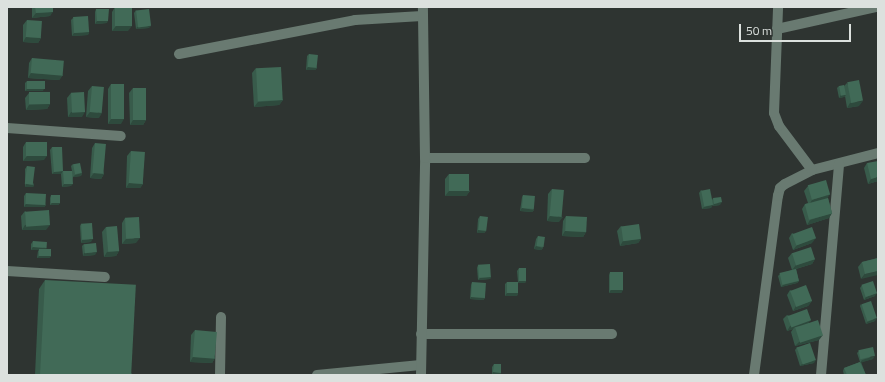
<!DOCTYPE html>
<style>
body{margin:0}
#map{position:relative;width:885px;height:382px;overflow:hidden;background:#2e3431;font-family:"Titillium Web",sans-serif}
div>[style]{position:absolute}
.minor>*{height:10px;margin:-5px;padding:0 5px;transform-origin:5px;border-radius:5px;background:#697a71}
.wall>*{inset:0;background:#385b4b}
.shaded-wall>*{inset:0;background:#2e4a3d}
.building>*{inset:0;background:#416a57;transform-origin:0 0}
span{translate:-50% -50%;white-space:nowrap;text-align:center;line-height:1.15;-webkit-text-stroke:4px #2e3431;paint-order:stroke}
.frame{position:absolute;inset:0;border:8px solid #dce1de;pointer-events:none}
.scale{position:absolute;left:739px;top:24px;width:112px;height:18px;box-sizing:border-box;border:2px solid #dce1de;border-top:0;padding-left:5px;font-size:12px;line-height:14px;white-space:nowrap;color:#dce1de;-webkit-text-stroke:3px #2e3431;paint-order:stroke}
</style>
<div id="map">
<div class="minor">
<i style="left:777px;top:29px;width:101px;rotate:-12.5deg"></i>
<i style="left:179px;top:54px;width:179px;rotate:-10.9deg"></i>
<i style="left:355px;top:20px;width:67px;rotate:-3.4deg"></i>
<i style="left:7px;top:128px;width:114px;rotate:4deg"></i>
<i style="left:425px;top:158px;width:160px"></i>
<i style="left:812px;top:170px;width:68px;rotate:-14.4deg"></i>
<i style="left:7px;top:271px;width:98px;rotate:3.5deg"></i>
<i style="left:421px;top:334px;width:191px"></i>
<i style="left:220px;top:375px;width:58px;rotate:-89deg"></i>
<i style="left:317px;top:375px;width:104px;rotate:-5.5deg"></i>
<i style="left:421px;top:375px;width:217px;rotate:-88.9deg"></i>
<i style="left:425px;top:158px;width:151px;rotate:-90.8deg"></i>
<i style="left:754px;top:375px;width:181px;rotate:-82.4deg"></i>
<i style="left:778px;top:196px;width:8px;rotate:-76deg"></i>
<i style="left:780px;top:188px;width:6px;rotate:-39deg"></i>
<i style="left:785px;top:184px;width:30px;rotate:-27deg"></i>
<i style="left:812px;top:170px;width:55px;rotate:-126.9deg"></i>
<i style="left:779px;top:126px;width:14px;rotate:-111deg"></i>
<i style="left:774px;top:113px;width:106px;rotate:-87.8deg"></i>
<i style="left:821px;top:375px;width:212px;rotate:-85.1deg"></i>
</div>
<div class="wall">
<i style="clip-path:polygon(32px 7px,53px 7px,50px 16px,32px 18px)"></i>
<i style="clip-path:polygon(115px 7px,128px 31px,112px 31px,112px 12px)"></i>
<i style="clip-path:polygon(96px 9px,107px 23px,95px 24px,95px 12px)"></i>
<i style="clip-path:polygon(136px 10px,149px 28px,136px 29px,134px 13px)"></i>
<i style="clip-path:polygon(73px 18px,89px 32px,88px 35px,72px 36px,71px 20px)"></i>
<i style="clip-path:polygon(27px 20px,41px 38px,38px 43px,23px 42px,23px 25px)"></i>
<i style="clip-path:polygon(309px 54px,317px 68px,315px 70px,306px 70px,307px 56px)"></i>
<i style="clip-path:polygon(32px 58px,63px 75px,59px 80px,28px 78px,29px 63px)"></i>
<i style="clip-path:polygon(256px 68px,283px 100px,279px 105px,254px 107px,252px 73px)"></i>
<i style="clip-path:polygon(27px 81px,43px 91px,25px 91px,25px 83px)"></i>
<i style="clip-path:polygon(847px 83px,859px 106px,847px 108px,845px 96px,844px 97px,839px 98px,837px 88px,839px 86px,844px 86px)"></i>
<i style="clip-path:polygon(111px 84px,121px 124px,108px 124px,108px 89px)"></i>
<i style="clip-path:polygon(92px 86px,99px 118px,86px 117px,88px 91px)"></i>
<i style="clip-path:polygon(133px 88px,146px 120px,143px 125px,130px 125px,129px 93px)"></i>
<i style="clip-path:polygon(29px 93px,50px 104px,47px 109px,26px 110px,25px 98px)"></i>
<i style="clip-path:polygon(71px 93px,82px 117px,68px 117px,67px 98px)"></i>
<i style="clip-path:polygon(26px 142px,44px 160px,23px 161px,23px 147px)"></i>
<i style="clip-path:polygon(95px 143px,104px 174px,101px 179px,90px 178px,92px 148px)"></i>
<i style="clip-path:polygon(52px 147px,63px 171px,72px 171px,71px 166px,73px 164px,82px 173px,81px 176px,73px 177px,71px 186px,62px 187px,61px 174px,52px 174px,50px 150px)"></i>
<i style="clip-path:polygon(131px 151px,143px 184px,140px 188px,126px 188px,127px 156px)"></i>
<i style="clip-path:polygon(867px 163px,878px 181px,868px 184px,864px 168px)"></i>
<i style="clip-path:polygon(27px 166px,34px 185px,33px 187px,25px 187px,25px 169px)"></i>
<i style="clip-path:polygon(449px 174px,470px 191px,466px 196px,445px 196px,445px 179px)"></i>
<i style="clip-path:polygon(808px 186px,828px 198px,832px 213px,829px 218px,807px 225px,802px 209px,805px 204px,808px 203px,804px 191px)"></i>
<i style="clip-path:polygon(552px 189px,559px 222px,547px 221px,548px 194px)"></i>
<i style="clip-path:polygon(701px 190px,712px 200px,713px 198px,720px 205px,713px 206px,712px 205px,711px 208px,702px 209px,699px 193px)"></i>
<i style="clip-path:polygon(26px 193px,46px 205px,44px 207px,24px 207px,24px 196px)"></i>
<i style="clip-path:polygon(51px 195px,60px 203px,58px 205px,50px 205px,50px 198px)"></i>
<i style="clip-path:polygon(523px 195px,534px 210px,532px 212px,520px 211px,522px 197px)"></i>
<i style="clip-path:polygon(25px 211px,46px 230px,22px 230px,21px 216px)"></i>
<i style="clip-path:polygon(480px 216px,486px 231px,484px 233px,477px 233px,478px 219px)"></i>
<i style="clip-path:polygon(566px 216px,586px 232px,583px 237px,562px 236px,563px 221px)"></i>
<i style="clip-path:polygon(125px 218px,136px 243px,122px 244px,122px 223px)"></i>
<i style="clip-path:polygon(81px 224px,91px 242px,81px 243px,80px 226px)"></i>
<i style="clip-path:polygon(621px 226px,641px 239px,638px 243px,620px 246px,617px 231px)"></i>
<i style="clip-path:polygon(106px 227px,119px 251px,116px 256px,104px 257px,102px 232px)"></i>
<i style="clip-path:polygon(792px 233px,812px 243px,793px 250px,789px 238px)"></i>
<i style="clip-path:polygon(538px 236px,543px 248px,541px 250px,534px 249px,536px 239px)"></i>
<i style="clip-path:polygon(33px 241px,46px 249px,51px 256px,49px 258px,37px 258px,38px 251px,39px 250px,31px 250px,31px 244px)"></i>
<i style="clip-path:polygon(84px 244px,95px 255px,83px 256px,82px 246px)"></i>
<i style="clip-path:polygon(792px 253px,815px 259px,812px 264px,796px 269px,799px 281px,797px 283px,781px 287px,778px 276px,780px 274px,792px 270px,788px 258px)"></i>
<i style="clip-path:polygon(878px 258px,861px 279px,858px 267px,862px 262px)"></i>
<i style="clip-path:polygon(478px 265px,491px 277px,490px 279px,478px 280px,477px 268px)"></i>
<i style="clip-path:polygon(519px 268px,526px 281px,525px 283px,518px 283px,518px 293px,517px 296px,505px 296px,505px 284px,507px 282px,518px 282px,517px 271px)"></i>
<i style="clip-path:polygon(610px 272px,623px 290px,621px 293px,609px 293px,609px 275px)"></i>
<i style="clip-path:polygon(45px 280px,133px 375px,35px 375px,39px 289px)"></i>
<i style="clip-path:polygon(472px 282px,485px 298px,483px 300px,470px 299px,471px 285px)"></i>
<i style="clip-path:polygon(862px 285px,875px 296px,864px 300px,860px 288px)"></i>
<i style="clip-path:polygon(790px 290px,812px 301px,808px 306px,793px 311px,787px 295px)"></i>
<i style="clip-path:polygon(861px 304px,875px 321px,866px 324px,860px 306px)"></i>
<i style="clip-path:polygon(787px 315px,809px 323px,819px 340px,795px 346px,791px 332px,793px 329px,787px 331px,783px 319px)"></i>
<i style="clip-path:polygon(195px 330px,215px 358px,212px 363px,190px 362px,191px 335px)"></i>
<i style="clip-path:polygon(797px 347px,814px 363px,800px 366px,795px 350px)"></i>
<i style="clip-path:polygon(859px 351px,873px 359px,861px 362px,866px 375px,844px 375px,843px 371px,844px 368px,860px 362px,857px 353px)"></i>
<i style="clip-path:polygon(494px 364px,501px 373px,499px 375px,492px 375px,492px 367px)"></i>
</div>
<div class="shaded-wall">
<i style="clip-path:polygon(53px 12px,50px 16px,32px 18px,36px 13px)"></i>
<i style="clip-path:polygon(97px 21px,108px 21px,107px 23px,95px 24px)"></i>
<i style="clip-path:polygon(116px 26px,132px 26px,128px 31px,112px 31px)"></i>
<i style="clip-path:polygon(151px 26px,149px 28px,136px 29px,137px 27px)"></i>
<i style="clip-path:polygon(89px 32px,88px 35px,72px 36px,74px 33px)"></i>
<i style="clip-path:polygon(26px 37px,41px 38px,38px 43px,23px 42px)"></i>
<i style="clip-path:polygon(308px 67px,317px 68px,315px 70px,306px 70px)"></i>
<i style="clip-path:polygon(31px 73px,63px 75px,59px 80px,28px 78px)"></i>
<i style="clip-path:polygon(27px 89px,44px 89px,43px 91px,25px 91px)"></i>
<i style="clip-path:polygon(841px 95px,846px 95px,844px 97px,839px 98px)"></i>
<i style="clip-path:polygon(283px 100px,279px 105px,254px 107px,258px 102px)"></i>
<i style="clip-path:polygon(863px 101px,859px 106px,847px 108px,850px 103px)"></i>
<i style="clip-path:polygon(50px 104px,47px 109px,26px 110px,29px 105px)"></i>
<i style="clip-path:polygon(71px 112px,85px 112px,82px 117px,68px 117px)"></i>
<i style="clip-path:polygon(90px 112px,102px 113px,99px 118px,86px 117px)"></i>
<i style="clip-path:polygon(111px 119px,124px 119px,121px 124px,108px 124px)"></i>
<i style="clip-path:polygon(133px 120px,146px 120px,143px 125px,130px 125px)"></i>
<i style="clip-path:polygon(27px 156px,47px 156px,44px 160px,23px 161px)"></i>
<i style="clip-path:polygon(63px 171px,61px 174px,52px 174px,54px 172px)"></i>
<i style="clip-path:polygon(82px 173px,81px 176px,73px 177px,75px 175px)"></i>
<i style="clip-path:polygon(94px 173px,104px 174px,101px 179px,90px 178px)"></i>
<i style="clip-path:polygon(878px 177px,878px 181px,868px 184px,871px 179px)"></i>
<i style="clip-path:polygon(129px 183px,143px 184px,140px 188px,126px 188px)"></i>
<i style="clip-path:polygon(26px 184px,34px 185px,33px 187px,25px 187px)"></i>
<i style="clip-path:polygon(64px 184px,73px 184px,71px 186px,62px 187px)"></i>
<i style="clip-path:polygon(449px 191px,470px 191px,466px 196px,445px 196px)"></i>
<i style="clip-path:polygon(830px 194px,827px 199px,809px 205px,812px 200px)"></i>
<i style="clip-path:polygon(722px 202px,720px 205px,713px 206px,714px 204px)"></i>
<i style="clip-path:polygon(52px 203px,60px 203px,58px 205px,50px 205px)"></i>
<i style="clip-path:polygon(26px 204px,46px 205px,44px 207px,24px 207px)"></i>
<i style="clip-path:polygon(713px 205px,711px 208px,702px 209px,704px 207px)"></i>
<i style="clip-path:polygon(522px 208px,534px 210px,532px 212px,520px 211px)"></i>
<i style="clip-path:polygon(832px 213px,829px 218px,807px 225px,810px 220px)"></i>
<i style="clip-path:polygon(550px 216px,563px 217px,559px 222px,547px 221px)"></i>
<i style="clip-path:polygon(25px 225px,50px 225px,46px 230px,22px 230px)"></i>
<i style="clip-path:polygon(478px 230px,486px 231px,484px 233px,477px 233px)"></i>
<i style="clip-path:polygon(565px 231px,586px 232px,583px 237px,562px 236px)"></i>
<i style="clip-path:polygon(140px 238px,136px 243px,122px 244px,126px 239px)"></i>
<i style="clip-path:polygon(816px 238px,812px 243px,793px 250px,797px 245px)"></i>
<i style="clip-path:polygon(93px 239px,91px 242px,81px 243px,82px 240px)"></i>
<i style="clip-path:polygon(641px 239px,638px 243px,620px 246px,623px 241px)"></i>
<i style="clip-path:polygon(536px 246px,543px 248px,541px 250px,534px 249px)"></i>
<i style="clip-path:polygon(33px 247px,47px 248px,45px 250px,39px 249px,39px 250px,31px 250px)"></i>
<i style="clip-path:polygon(119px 251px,116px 256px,104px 257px,107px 252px)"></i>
<i style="clip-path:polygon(97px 252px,95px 255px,83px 256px,84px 253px)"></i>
<i style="clip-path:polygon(39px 256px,51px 256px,49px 258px,37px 258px)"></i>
<i style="clip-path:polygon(815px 259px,812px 264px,792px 270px,796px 265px)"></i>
<i style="clip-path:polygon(878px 271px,878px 275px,861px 279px,865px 274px)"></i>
<i style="clip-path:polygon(491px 277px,490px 279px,478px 280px,480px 278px)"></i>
<i style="clip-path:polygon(519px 281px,526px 281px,525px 283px,518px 283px)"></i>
<i style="clip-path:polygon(799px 281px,797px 283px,781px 287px,783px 285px)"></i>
<i style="clip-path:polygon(611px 290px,623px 290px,621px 293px,609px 293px)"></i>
<i style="clip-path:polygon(507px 293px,518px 293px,517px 296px,505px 296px)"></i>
<i style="clip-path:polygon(877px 293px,875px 296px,864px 300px,866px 297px)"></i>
<i style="clip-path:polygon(471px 297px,485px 298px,483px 300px,470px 299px)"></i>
<i style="clip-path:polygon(812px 301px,808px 306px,793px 311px,796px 306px)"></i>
<i style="clip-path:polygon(877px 318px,875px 321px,866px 324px,867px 322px)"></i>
<i style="clip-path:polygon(811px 320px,807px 325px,795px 327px,793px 329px,787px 331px,790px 326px)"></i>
<i style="clip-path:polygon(823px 335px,819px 340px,795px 346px,799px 342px)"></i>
<i style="clip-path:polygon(875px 356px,873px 359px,860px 363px,862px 360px)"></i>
<i style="clip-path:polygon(193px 357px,215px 358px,212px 363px,190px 362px)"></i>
<i style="clip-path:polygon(816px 360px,814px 363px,800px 366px,802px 364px)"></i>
<i style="clip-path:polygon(493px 372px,501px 373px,499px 375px,492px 375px)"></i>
</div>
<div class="building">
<i style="clip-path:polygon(35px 7px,53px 7px,53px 12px,36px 13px)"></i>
<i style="left:115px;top:7px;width:17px;height:19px"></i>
<i style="clip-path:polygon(96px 9px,109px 9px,108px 21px,97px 21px)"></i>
<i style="left:149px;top:9px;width:17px;height:13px;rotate:83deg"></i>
<i style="left:88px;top:16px;width:16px;height:15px;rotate:86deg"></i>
<i style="left:27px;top:20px;width:15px;height:17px;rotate:4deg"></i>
<i style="left:309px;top:54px;width:9px;height:13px;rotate:6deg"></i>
<i style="left:32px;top:58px;width:32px;height:15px;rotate:5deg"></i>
<i style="left:281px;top:67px;width:33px;height:25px;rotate:87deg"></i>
<i style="left:859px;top:80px;width:21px;height:12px;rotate:79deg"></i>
<i style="left:27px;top:81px;width:18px;height:8px"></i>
<i style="left:111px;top:84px;width:13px;height:35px"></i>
<i style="left:844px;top:85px;width:10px;height:5px;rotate:79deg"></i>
<i style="left:92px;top:86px;width:12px;height:26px;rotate:5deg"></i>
<i style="left:133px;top:88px;width:13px;height:32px"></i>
<i style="left:50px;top:92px;width:12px;height:21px;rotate:90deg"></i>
<i style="left:84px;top:92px;width:20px;height:13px;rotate:87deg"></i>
<i style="left:26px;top:142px;width:21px;height:14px"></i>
<i style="left:95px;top:143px;width:11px;height:30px;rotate:5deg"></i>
<i style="clip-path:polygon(52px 147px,62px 147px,63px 171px,72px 171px,73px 184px,64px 184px,63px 171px,54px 172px)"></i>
<i style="left:131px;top:151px;width:14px;height:32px;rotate:4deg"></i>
<i style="clip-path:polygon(878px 161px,878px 177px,871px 179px,867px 163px)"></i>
<i style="left:80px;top:163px;width:10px;height:7px;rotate:79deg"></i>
<i style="left:27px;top:166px;width:8px;height:18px;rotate:7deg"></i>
<i style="left:449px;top:174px;width:20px;height:17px"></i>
<i style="left:826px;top:180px;width:15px;height:19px;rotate:74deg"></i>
<i style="left:552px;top:189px;width:12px;height:27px;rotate:5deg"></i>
<i style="left:710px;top:189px;width:16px;height:9px;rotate:79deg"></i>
<i style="left:26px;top:193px;width:20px;height:11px;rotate:3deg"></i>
<i style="left:51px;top:195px;width:9px;height:8px"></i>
<i style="left:523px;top:195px;width:12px;height:13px;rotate:5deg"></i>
<i style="clip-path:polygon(721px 197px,722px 202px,714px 204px,713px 198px)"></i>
<i style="left:828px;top:198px;width:16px;height:24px;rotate:75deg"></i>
<i style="left:49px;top:210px;width:15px;height:24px;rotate:86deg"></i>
<i style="left:480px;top:216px;width:8px;height:14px;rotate:7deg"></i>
<i style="left:566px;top:216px;width:21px;height:15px;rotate:3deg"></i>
<i style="left:139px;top:217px;width:21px;height:14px;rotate:87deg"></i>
<i style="left:92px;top:223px;width:16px;height:11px;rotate:86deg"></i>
<i style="left:639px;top:224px;width:15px;height:18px;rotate:82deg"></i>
<i style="left:117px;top:226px;width:25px;height:11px;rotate:85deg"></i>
<i style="left:812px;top:227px;width:12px;height:21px;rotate:70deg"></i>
<i style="left:538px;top:236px;width:7px;height:10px;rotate:8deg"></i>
<i style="left:33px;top:241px;width:14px;height:6px;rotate:4deg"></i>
<i style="left:96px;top:243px;width:9px;height:12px;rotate:84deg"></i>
<i style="left:811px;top:247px;width:13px;height:20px;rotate:72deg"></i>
<i style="left:39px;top:249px;width:12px;height:7px"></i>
<i style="clip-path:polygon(878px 258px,878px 271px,865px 274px,862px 262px)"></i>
<i style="left:490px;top:264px;width:13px;height:12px;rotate:86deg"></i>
<i style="left:519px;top:268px;width:7px;height:13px"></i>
<i style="left:796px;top:269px;width:12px;height:17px;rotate:76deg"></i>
<i style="left:610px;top:272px;width:13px;height:18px"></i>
<i style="left:45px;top:280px;width:91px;height:95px;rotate:3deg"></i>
<i style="left:873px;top:281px;width:13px;height:12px;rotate:72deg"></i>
<i style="left:472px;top:282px;width:14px;height:15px;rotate:4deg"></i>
<i style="left:507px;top:282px;width:11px;height:11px"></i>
<i style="left:806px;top:285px;width:17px;height:17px;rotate:69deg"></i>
<i style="left:871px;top:301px;width:18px;height:10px;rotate:71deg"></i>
<i style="left:807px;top:309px;width:12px;height:21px;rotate:70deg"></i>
<i style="left:818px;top:320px;width:16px;height:24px;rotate:72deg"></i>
<i style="left:195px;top:330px;width:22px;height:27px;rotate:5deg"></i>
<i style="left:810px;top:343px;width:18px;height:14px;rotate:71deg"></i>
<i style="left:873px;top:347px;width:9px;height:15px;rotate:77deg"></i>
<i style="clip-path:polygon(860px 362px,866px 375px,847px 375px,844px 368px)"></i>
<i style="clip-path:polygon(494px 364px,501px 364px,501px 373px,493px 372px)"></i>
</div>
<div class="frame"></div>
<div class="scale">50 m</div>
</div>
